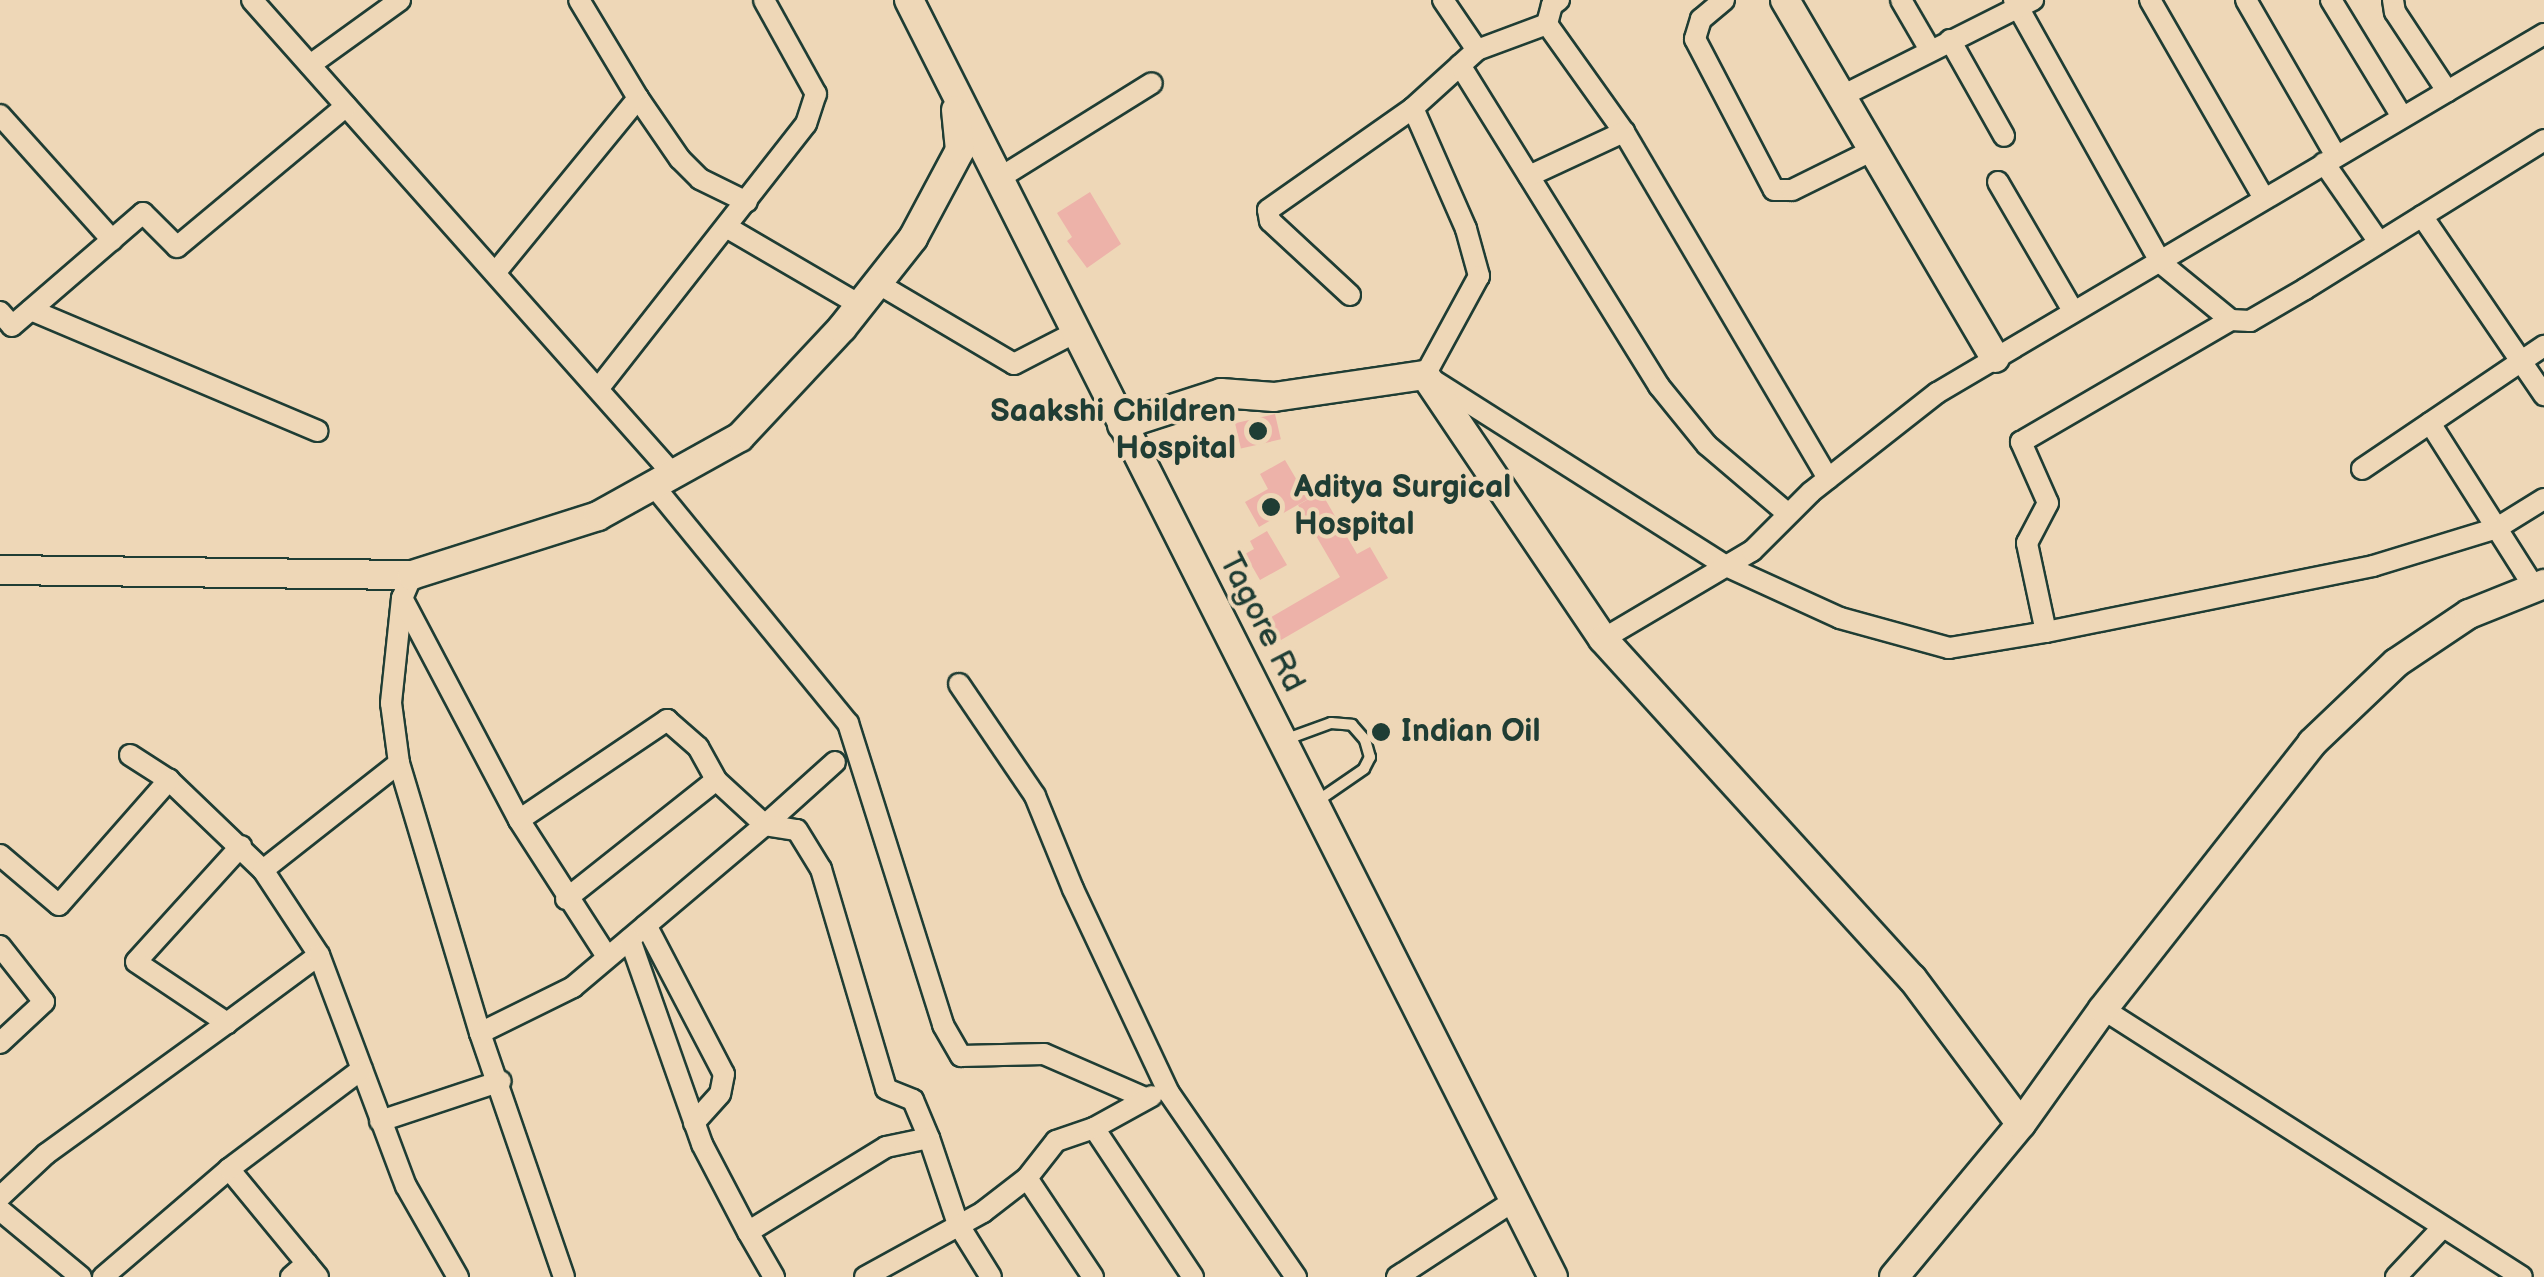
<!DOCTYPE html>
<style>
body{margin:0}
#map{position:relative;width:2544px;height:1277px;overflow:hidden;background:#eed7b7;font-family:"Balsamiq Sans",sans-serif}
div>[style]{position:absolute}
.building>*{inset:0;background:#edb2a9;transform-origin:0 0}
.roads{filter:drop-shadow(2px 0 #1f3d34) drop-shadow(-2px 0 #1f3d34) drop-shadow(0 2px #1f3d34) drop-shadow(0 -2px #1f3d34)}
.lane>*{height:10px;margin:-5px;padding:0 5px;transform-origin:5px;border-radius:5px;background:#eed7b7}
.street>*{height:20px;margin:-10px;padding:0 10px;transform-origin:10px;border-radius:10px;background:#eed7b7}
.secondary>*{height:28px;margin:-14px;padding:0 14px;transform-origin:14px;border-radius:14px;background:#eed7b7}
.dots>*{width:28px;height:28px;translate:-50% -50%;box-sizing:border-box;border:5px solid #eed7b7;border-radius:50%}
span{translate:-50% -50%;white-space:nowrap;text-align:center;line-height:1.15;-webkit-text-stroke:8px #eed7b7;paint-order:stroke}
.poi-label{font-size:32px;color:#1f3d34;font-weight:700}
.right{translate:-100% -50%;text-align:right}
.left{translate:0 -50%;text-align:left}
.street-label{font-size:32px;color:#1f3d34}
</style>
<div id="map">
<div class="building">
<i style="clip-path:polygon(1090px 192px,1121px 244px,1087px 268px,1067px 241px,1072px 237px,1057px 213px)"></i>
<i style="left:1275px;top:414px;width:26px;height:41px;rotate:77deg"></i>
<i style="clip-path:polygon(1285px 460px,1308px 499px,1259px 527px,1245px 502px,1268px 489px,1260px 474px)"></i>
<i style="clip-path:polygon(1321px 492px,1357px 554px,1370px 547px,1388px 578px,1281px 640px,1268px 619px,1340px 577px,1298px 505px)"></i>
<i style="clip-path:polygon(1267px 531px,1287px 565px,1260px 580px,1245px 554px,1254px 549px,1250px 541px)"></i>
</div>
<div class="roads">
<div class="lane">
<i style="left:1287px;top:739px;width:47px;rotate:-20deg"></i>
<i style="left:1331px;top:723px;width:21px;rotate:5deg"></i>
<i style="left:1352px;top:725px;width:20px;rotate:49deg"></i>
<i style="left:1365px;top:740px;width:18px;rotate:74deg"></i>
<i style="left:1370px;top:757px;width:13px;rotate:117deg"></i>
<i style="left:1364px;top:769px;width:58px;rotate:145.5deg"></i>
</div>
<div class="street">
<i style="left:252px;top:0;width:634px;rotate:48.39deg"></i>
<i style="left:1443px;top:0;width:60px;rotate:55.8deg"></i>
<i style="left:1477px;top:50px;width:75px;rotate:-20.4deg"></i>
<i style="left:1559px;top:0;width:9px;rotate:144deg"></i>
<i style="left:1552px;top:5px;width:20px;rotate:105deg"></i>
<i style="left:1547px;top:24px;width:133px;rotate:54.5deg"></i>
<i style="left:1624px;top:132px;width:402px;rotate:59.5deg"></i>
<i style="left:1724px;top:0;width:30px;rotate:140deg"></i>
<i style="left:1701px;top:19px;width:21px;rotate:107deg"></i>
<i style="left:1695px;top:39px;width:170px;rotate:62.4deg"></i>
<i style="left:1774px;top:190px;width:18px"></i>
<i style="left:1792px;top:190px;width:90px;rotate:-26.3deg"></i>
<i style="left:1901px;top:0;width:58px;rotate:59.9deg"></i>
<i style="left:2014px;top:0;width:301px;rotate:60.8deg"></i>
<i style="left:2161px;top:263px;width:90px;rotate:39.2deg"></i>
<i style="left:2231px;top:320px;width:19px;rotate:3deg"></i>
<i style="left:2250px;top:321px;width:64px;rotate:-30.2deg"></i>
<i style="left:2305px;top:289px;width:282px;rotate:-31.9deg"></i>
<i style="left:2150px;top:0;width:228px;rotate:60.1deg"></i>
<i style="left:2246px;top:0;width:180px;rotate:60deg"></i>
<i style="left:2331px;top:0;width:137px;rotate:58.7deg"></i>
<i style="left:2393px;top:0;width:12px;rotate:81deg"></i>
<i style="left:2395px;top:12px;width:95px;rotate:56.6deg"></i>
<i style="left:1950px;top:40px;width:110px;rotate:60.6deg"></i>
<i style="left:1477px;top:50px;width:86px;rotate:137.8deg"></i>
<i style="left:1413px;top:108px;width:132px;rotate:66.3deg"></i>
<i style="left:1466px;top:229px;width:49px;rotate:74.5deg"></i>
<i style="left:1479px;top:276px;width:113px;rotate:118.6deg"></i>
<i style="left:1425px;top:375px;width:356px;rotate:32.4deg"></i>
<i style="left:1726px;top:566px;width:125px;rotate:24.5deg"></i>
<i style="left:1840px;top:618px;width:113px;rotate:15.4deg"></i>
<i style="left:1949px;top:648px;width:98px;rotate:-9.4deg"></i>
<i style="left:2046px;top:632px;width:334px;rotate:-11.4deg"></i>
<i style="left:2373px;top:566px;width:130px;rotate:-17deg"></i>
<i style="left:2497px;top:528px;width:55px;rotate:-31.7deg"></i>
<i style="left:310px;top:65px;width:111px;rotate:-35.8deg"></i>
<i style="left:1460px;top:65px;width:378px;rotate:58.2deg"></i>
<i style="left:1659px;top:386px;width:76px;rotate:50.9deg"></i>
<i style="left:1707px;top:445px;width:106px;rotate:40.4deg"></i>
<i style="left:1842px;top:96px;width:214px;rotate:-26.7deg"></i>
<i style="left:638px;top:98px;width:74px;rotate:55.5deg"></i>
<i style="left:680px;top:159px;width:28px;rotate:45deg"></i>
<i style="left:700px;top:179px;width:52px;rotate:26.1deg"></i>
<i style="left:0;top:115px;width:168px;rotate:48.1deg"></i>
<i style="left:2324px;top:163px;width:96px;rotate:55.2deg"></i>
<i style="left:1529px;top:176px;width:105px;rotate:-24.9deg"></i>
<i style="left:998px;top:179px;width:181px;rotate:-31.9deg"></i>
<i style="left:1998px;top:182px;width:149px;rotate:59.8deg"></i>
<i style="left:2422px;top:216px;width:217px;rotate:55.7deg"></i>
<i style="left:728px;top:228px;width:153px;rotate:30.3deg"></i>
<i style="left:495px;top:273px;width:226px;rotate:-50.7deg"></i>
<i style="left:638px;top:98px;width:114px;rotate:-121deg"></i>
<i style="left:877px;top:283px;width:159px;rotate:30.6deg"></i>
<i style="left:1014px;top:364px;width:68px;rotate:-27.3deg"></i>
<i style="left:1350px;top:295px;width:109px;rotate:-137.2deg"></i>
<i style="left:1270px;top:221px;width:11px;rotate:-100deg"></i>
<i style="left:1268px;top:210px;width:177px;rotate:-35.1deg"></i>
<i style="left:31px;top:310px;width:311px;rotate:22.9deg"></i>
<i style="left:0;top:312px;width:18px;rotate:49deg"></i>
<i style="left:12px;top:326px;width:173px;rotate:-40.8deg"></i>
<i style="left:143px;top:213px;width:48px;rotate:45deg"></i>
<i style="left:177px;top:247px;width:220px;rotate:-39.8deg"></i>
<i style="left:598px;top:389px;width:337px;rotate:-51.9deg"></i>
<i style="left:806px;top:124px;width:32px;rotate:-72deg"></i>
<i style="left:816px;top:94px;width:107px;rotate:-119deg"></i>
<i style="left:2430px;top:423px;width:194px;rotate:57.6deg"></i>
<i style="left:2362px;top:469px;width:220px;rotate:-34.1deg"></i>
<i style="left:653px;top:485px;width:308px;rotate:50.7deg"></i>
<i style="left:848px;top:723px;width:317px;rotate:72.5deg"></i>
<i style="left:943px;top:1025px;width:36px;rotate:60deg"></i>
<i style="left:961px;top:1056px;width:83px;rotate:-1.4deg"></i>
<i style="left:1044px;top:1054px;width:110px;rotate:23.5deg"></i>
<i style="left:412px;top:575px;width:25px;rotate:113deg"></i>
<i style="left:402px;top:598px;width:106px;rotate:96deg"></i>
<i style="left:391px;top:703px;width:61px;rotate:82.4deg"></i>
<i style="left:399px;top:763px;width:282px;rotate:73.3deg"></i>
<i style="left:480px;top:1033px;width:258px;rotate:71deg"></i>
<i style="left:402px;top:598px;width:251px;rotate:62.2deg"></i>
<i style="left:519px;top:820px;width:161px;rotate:57.2deg"></i>
<i style="left:2046px;top:632px;width:91px;rotate:-102.1deg"></i>
<i style="left:2027px;top:543px;width:45px;rotate:-62.3deg"></i>
<i style="left:2048px;top:503px;width:67px;rotate:-113.9deg"></i>
<i style="left:2021px;top:442px;width:243px;rotate:-30.2deg"></i>
<i style="left:1603px;top:639px;width:173px;rotate:-30.6deg"></i>
<i style="left:1752px;top:551px;width:83px;rotate:-45deg"></i>
<i style="left:1811px;top:492px;width:160px;rotate:-38.2deg"></i>
<i style="left:1937px;top:393px;width:705px;rotate:-30.6deg"></i>
<i style="left:959px;top:684px;width:135px;rotate:55.8deg"></i>
<i style="left:1035px;top:796px;width:100px;rotate:67.8deg"></i>
<i style="left:1073px;top:889px;width:225px;rotate:64.8deg"></i>
<i style="left:1169px;top:1093px;width:224px;rotate:55.4deg"></i>
<i style="left:130px;top:755px;width:46px;rotate:32.7deg"></i>
<i style="left:169px;top:780px;width:130px;rotate:43.8deg"></i>
<i style="left:263px;top:870px;width:173px;rotate:-38.2deg"></i>
<i style="left:519px;top:820px;width:179px;rotate:-34deg"></i>
<i style="left:667px;top:720px;width:41px;rotate:41.1deg"></i>
<i style="left:698px;top:747px;width:38px;rotate:61deg"></i>
<i style="left:716px;top:780px;width:67px;rotate:42.6deg"></i>
<i style="left:765px;top:825px;width:94px;rotate:-42deg"></i>
<i style="left:241px;top:846px;width:156px;rotate:132.2deg"></i>
<i style="left:136px;top:962px;width:110px;rotate:33.8deg"></i>
<i style="left:227px;top:1023px;width:114px;rotate:-36.5deg"></i>
<i style="left:0;top:855px;width:77px;rotate:40.3deg"></i>
<i style="left:59px;top:905px;width:167px;rotate:-48.7deg"></i>
<i style="left:263px;top:870px;width:102px;rotate:56.6deg"></i>
<i style="left:319px;top:955px;width:247px;rotate:69.4deg"></i>
<i style="left:406px;top:1186px;width:105px;rotate:60.3deg"></i>
<i style="left:566px;top:899px;width:191px;rotate:-38.4deg"></i>
<i style="left:646px;top:925px;width:168px;rotate:62.4deg"></i>
<i style="left:724px;top:1074px;width:20px;rotate:101deg"></i>
<i style="left:720px;top:1094px;width:39px;rotate:132deg"></i>
<i style="left:0;top:946px;width:71px;rotate:51.8deg"></i>
<i style="left:44px;top:1002px;width:60px;rotate:137deg"></i>
<i style="left:2103px;top:1009px;width:497px;rotate:32.6deg"></i>
<i style="left:480px;top:1033px;width:104px;rotate:-26.3deg"></i>
<i style="left:573px;top:987px;width:251px;rotate:-40.2deg"></i>
<i style="left:765px;top:825px;width:32px;rotate:9deg"></i>
<i style="left:797px;top:830px;width:46px;rotate:58.4deg"></i>
<i style="left:821px;top:869px;width:229px;rotate:73.5deg"></i>
<i style="left:886px;top:1089px;width:29px;rotate:22deg"></i>
<i style="left:913px;top:1100px;width:41px;rotate:67.2deg"></i>
<i style="left:929px;top:1138px;width:44px;rotate:168.2deg"></i>
<i style="left:886px;top:1147px;width:162px;rotate:148.4deg"></i>
<i style="left:748px;top:1232px;width:99px;rotate:-117.6deg"></i>
<i style="left:702px;top:1144px;width:217px;rotate:-109.4deg"></i>
<i style="left:380px;top:1121px;width:127px;rotate:-18.3deg"></i>
<i style="left:1094px;top:1128px;width:179px;rotate:56.4deg"></i>
<i style="left:929px;top:1138px;width:91px;rotate:71.4deg"></i>
<i style="left:958px;top:1224px;width:62px;rotate:58.1deg"></i>
<i style="left:229px;top:1169px;width:140px;rotate:50.5deg"></i>
<i style="left:1027px;top:1178px;width:119px;rotate:56.3deg"></i>
<i style="left:0;top:1197px;width:63px;rotate:-43.1deg"></i>
<i style="left:46px;top:1154px;width:223px;rotate:-35.9deg"></i>
<i style="left:0;top:1210px;width:105px;rotate:39.6deg"></i>
<i style="left:748px;top:1232px;width:52px;rotate:60deg"></i>
<i style="left:103px;top:1277px;width:166px;rotate:-40.6deg"></i>
<i style="left:229px;top:1169px;width:166px;rotate:-36.9deg"></i>
<i style="left:291px;top:1277px;width:21px;rotate:-41deg"></i>
<i style="left:865px;top:1277px;width:135px;rotate:-28.8deg"></i>
<i style="left:983px;top:1212px;width:56px;rotate:-37.7deg"></i>
<i style="left:1027px;top:1178px;width:47px;rotate:-51.9deg"></i>
<i style="left:1056px;top:1141px;width:40px;rotate:-18.9deg"></i>
<i style="left:1094px;top:1128px;width:66px;rotate:-28.9deg"></i>
<i style="left:1397px;top:1277px;width:141px;rotate:-33.1deg"></i>
<i style="left:2396px;top:1277px;width:67px;rotate:-46.8deg"></i>
</div>
<div class="secondary">
<i style="left:909px;top:0;width:1430px;rotate:63.24deg"></i>
<i style="left:1785px;top:0;width:415px;rotate:59.6deg"></i>
<i style="left:1122px;top:425px;width:104px;rotate:-17.9deg"></i>
<i style="left:1221px;top:393px;width:53px;rotate:4.3deg"></i>
<i style="left:1274px;top:397px;width:153px;rotate:-8.3deg"></i>
<i style="left:1425px;top:375px;width:318px;rotate:56deg"></i>
<i style="left:1603px;top:639px;width:459px;rotate:47.7deg"></i>
<i style="left:1912px;top:978px;width:182px;rotate:53.3deg"></i>
<i style="left:0;top:570px;width:412px;rotate:0.7deg"></i>
<i style="left:412px;top:575px;width:195px;rotate:-17.6deg"></i>
<i style="left:598px;top:516px;width:162px;rotate:-29.1deg"></i>
<i style="left:740px;top:437px;width:149px;rotate:-46.9deg"></i>
<i style="left:842px;top:328px;width:115px;rotate:-51.7deg"></i>
<i style="left:913px;top:238px;width:100px;rotate:-61.9deg"></i>
<i style="left:960px;top:150px;width:40px;rotate:-95.7deg"></i>
<i style="left:1894px;top:1277px;width:199px;rotate:-50.3deg"></i>
<i style="left:2021px;top:1124px;width:141px;rotate:-54.5deg"></i>
<i style="left:2103px;top:1009px;width:338px;rotate:-51.8deg"></i>
<i style="left:2312px;top:743px;width:116px;rotate:-43.6deg"></i>
<i style="left:2396px;top:663px;width:88px;rotate:-33.9deg"></i>
<i style="left:2469px;top:614px;width:81px;rotate:-21.8deg"></i>
</div>
</div>
<div class="dots">
<i style="left:1258px;top:431px;background:#1f3d34"></i>
<i style="left:1271px;top:507px;background:#1f3d34"></i>
<i style="left:1381px;top:732px;background:#1f3d34"></i>
</div>
<div class="poi-label">
<span class="right" style="left:1236px;top:431px">Saakshi Children<br>Hospital</span>
<span class="left" style="left:1294px;top:507px">Aditya Surgical<br>Hospital</span>
<span class="left" style="left:1401px;top:732px">Indian Oil</span>
</div>
<div class="street-label">
<span style="left:1261px;top:623px;rotate:63deg">Tagore Rd</span>
</div>
</div>
